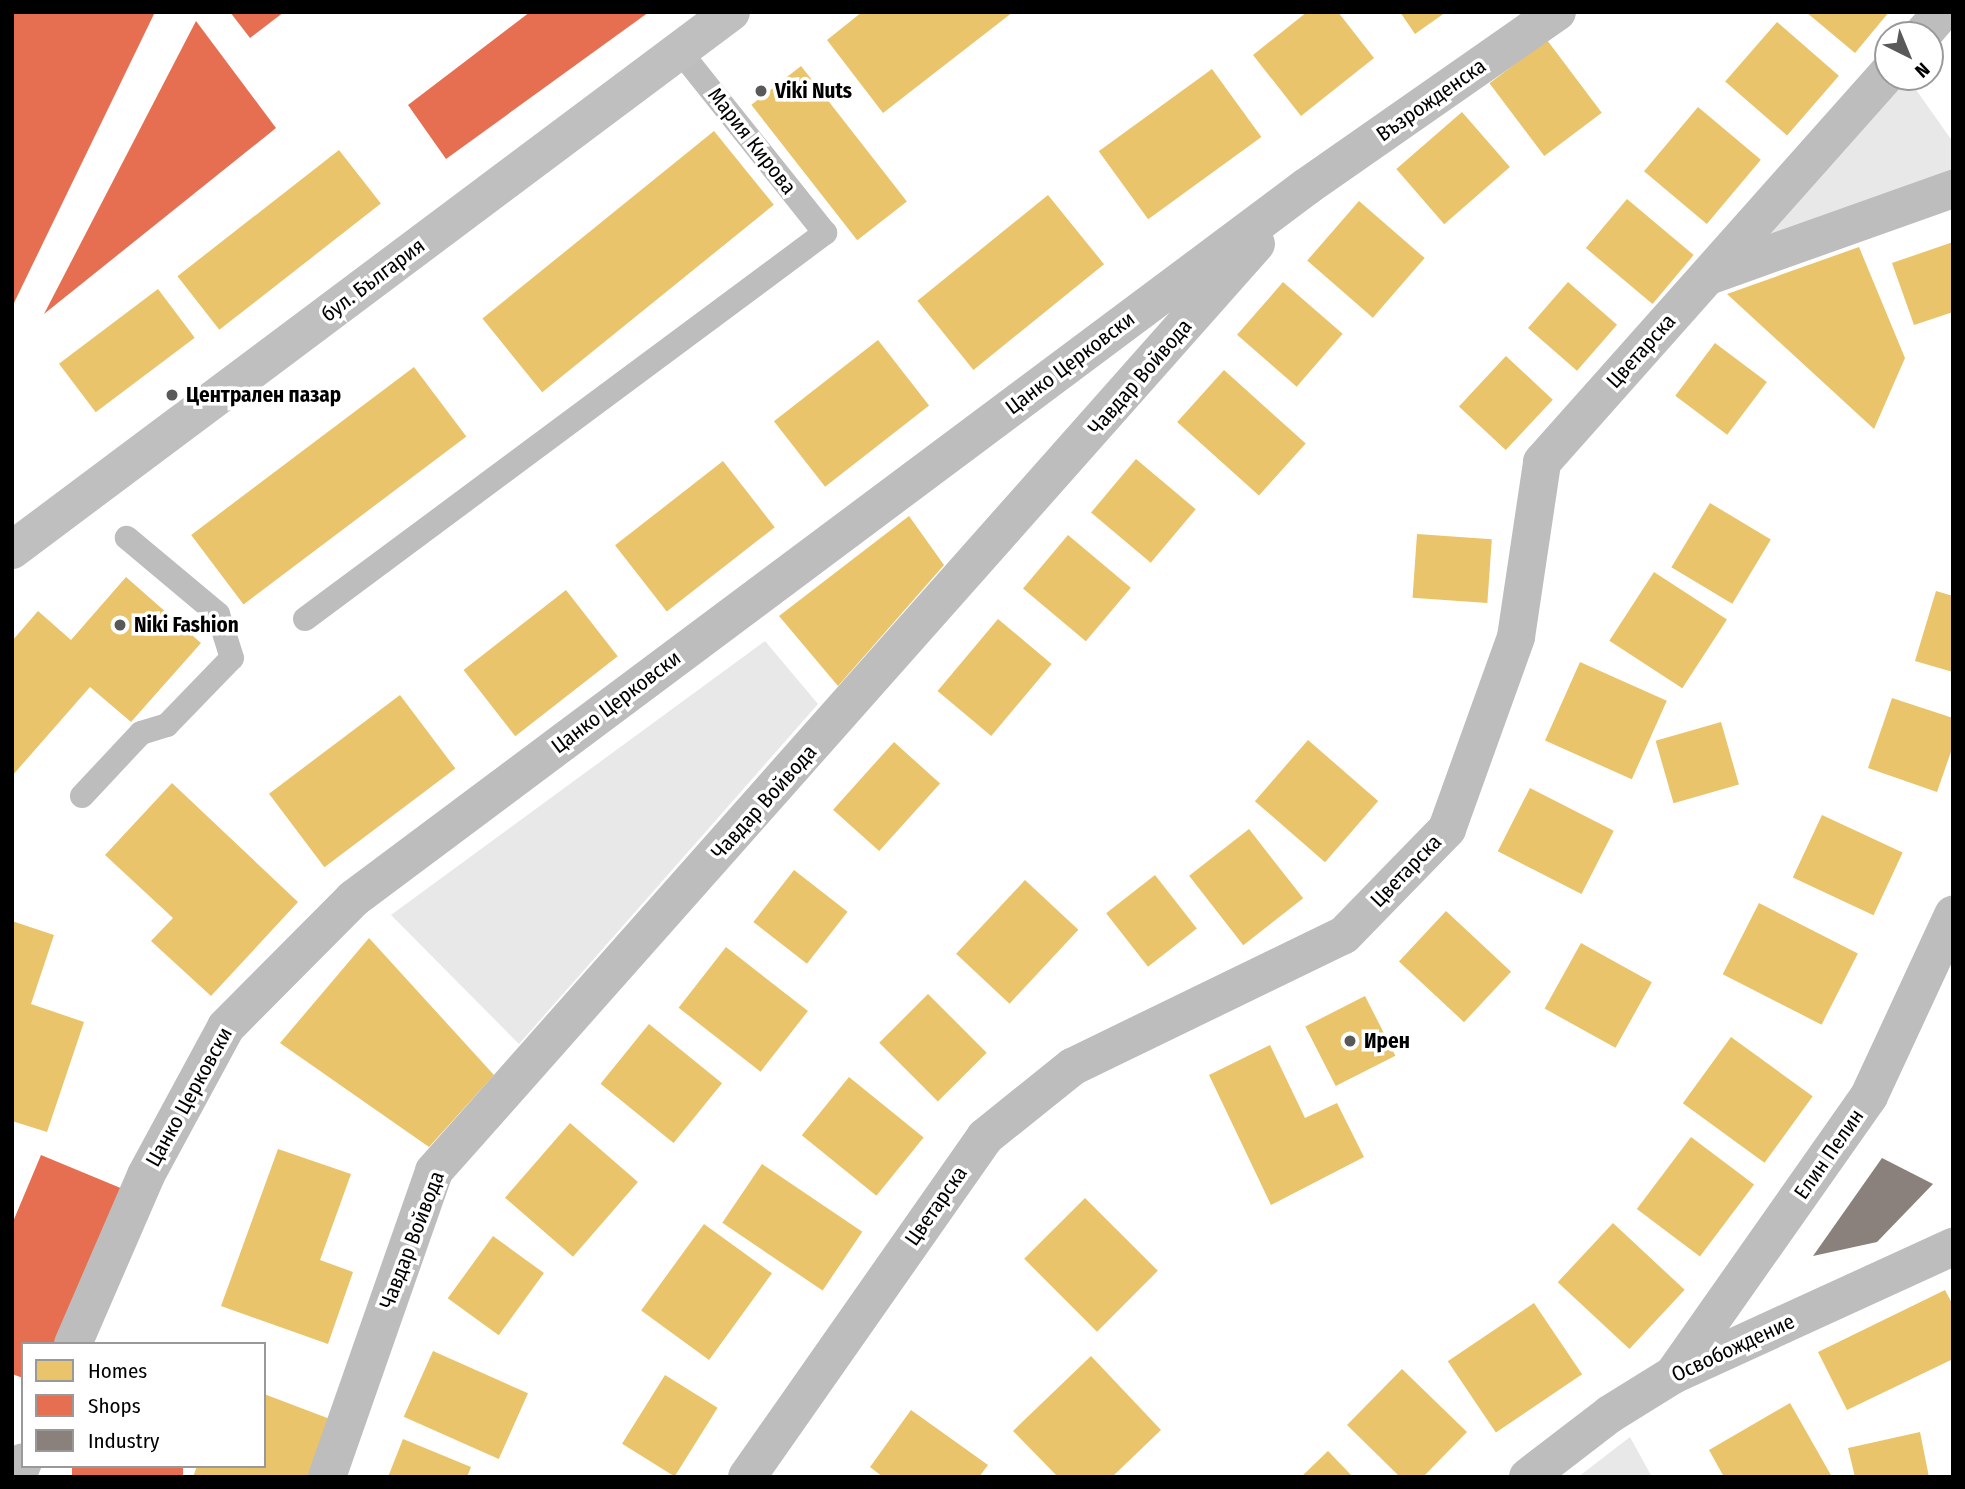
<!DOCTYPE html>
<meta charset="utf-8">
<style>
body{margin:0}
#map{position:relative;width:1965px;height:1489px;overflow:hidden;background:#fff;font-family:"Fira Sans Condensed",sans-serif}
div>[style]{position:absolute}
.green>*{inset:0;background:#e8e8e8}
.homes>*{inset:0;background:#e9c46a;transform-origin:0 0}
.shops>*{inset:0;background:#e76f51;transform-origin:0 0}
.industry>*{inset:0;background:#8a817c}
.lane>*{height:24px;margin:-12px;padding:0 12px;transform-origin:12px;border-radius:12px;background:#bdbdbd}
.street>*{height:38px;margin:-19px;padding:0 19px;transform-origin:19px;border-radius:19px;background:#bdbdbd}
.secondary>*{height:38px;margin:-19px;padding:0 19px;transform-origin:19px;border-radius:19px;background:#bfbfbf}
.dots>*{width:19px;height:19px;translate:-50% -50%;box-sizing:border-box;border:4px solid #fff;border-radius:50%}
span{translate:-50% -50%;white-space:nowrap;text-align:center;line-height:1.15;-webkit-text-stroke:7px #fff;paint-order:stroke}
.poi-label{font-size:21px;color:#000;font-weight:700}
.left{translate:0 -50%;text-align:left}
.street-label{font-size:21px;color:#000}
.frame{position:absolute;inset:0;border:14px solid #000;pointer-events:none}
.legend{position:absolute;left:21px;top:1342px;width:245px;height:126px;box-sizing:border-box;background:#fff;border:2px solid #999;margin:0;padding:9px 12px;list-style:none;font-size:21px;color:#000}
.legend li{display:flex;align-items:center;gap:14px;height:35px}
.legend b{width:35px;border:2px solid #999}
.north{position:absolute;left:1874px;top:21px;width:70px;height:70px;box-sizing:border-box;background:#fff;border:2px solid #999;border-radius:50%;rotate:137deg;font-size:19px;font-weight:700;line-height:28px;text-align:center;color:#000}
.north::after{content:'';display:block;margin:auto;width:24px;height:32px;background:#595959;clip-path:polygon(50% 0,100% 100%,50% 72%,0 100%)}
</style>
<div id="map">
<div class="green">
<i style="clip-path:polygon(1899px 77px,1907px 77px,1953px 142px,1953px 177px,1738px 255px)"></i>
<i style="clip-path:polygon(765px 641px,818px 704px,519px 1044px,391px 915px)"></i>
<i style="clip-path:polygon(1630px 1437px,1652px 1477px,1578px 1477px)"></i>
</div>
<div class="homes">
<i style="clip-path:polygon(862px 12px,1013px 12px,883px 113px,827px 40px)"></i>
<i style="clip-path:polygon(1307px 12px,1338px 12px,1374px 58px,1301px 116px,1253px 55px)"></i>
<i style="clip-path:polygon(1400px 12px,1446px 12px,1415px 34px)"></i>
<i style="clip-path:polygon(1806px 12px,1889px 12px,1855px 53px)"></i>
<i style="left:1777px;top:22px;width:82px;height:79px;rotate:41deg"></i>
<i style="left:1547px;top:40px;width:91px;height:72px;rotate:53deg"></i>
<i style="left:801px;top:66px;width:172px;height:63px;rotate:52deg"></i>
<i style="left:1212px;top:69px;width:84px;height:140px;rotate:54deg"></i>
<i style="left:1698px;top:107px;width:82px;height:84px;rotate:40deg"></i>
<i style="left:1462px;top:112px;width:73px;height:87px;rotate:49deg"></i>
<i style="left:714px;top:131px;width:95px;height:298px;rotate:51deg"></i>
<i style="left:339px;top:150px;width:68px;height:205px;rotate:52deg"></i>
<i style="left:1048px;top:195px;width:89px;height:168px;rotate:51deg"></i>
<i style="left:1627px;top:199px;width:87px;height:64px;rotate:40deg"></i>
<i style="left:1359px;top:201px;width:87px;height:79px;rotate:41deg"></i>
<i style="clip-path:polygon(1953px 242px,1953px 312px,1914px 325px,1892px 263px)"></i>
<i style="clip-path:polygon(1859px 247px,1905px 358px,1874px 429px,1727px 294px)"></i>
<i style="left:1283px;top:282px;width:79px;height:70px;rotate:41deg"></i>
<i style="left:1568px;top:282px;width:65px;height:61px;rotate:41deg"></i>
<i style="left:158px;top:289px;width:61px;height:124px;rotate:53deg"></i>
<i style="left:878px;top:340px;width:83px;height:132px;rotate:52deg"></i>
<i style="left:1715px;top:343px;width:65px;height:66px;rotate:37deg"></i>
<i style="left:1506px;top:356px;width:64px;height:69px;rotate:43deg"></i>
<i style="left:414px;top:367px;width:87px;height:279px;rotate:53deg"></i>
<i style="left:1224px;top:370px;width:110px;height:70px;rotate:42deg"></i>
<i style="left:1136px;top:459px;width:78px;height:70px;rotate:40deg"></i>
<i style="left:723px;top:461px;width:84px;height:137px;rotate:52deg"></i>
<i style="left:1710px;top:503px;width:71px;height:75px;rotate:31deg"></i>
<i style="clip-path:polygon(909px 516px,944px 565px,838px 686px,779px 616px)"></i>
<i style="left:1417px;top:534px;width:75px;height:64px;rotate:4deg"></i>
<i style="left:1068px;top:535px;width:82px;height:70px;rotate:40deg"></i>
<i style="left:1654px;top:572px;width:87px;height:82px;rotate:33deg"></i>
<i style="clip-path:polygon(126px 577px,201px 643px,131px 722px,90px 687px,12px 776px,12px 641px,38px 611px,71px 640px)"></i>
<i style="left:566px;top:590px;width:84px;height:130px;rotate:52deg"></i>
<i style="clip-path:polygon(1936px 591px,1953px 596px,1953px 672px,1915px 661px)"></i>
<i style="left:998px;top:619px;width:70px;height:94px;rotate:40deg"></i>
<i style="left:1580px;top:662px;width:95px;height:86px;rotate:24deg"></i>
<i style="left:400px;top:695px;width:92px;height:164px;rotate:53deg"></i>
<i style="clip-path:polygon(1892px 698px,1953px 718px,1953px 746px,1937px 792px,1868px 768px)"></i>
<i style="left:1721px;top:722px;width:65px;height:68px;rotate:74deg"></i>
<i style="left:1308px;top:740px;width:93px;height:81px;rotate:41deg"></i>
<i style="left:894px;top:742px;width:62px;height:91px;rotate:42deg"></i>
<i style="clip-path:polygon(172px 783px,298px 902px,211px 996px,151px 941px,173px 918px,105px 855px)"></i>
<i style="left:1530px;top:788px;width:94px;height:71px;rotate:27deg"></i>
<i style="left:1822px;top:815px;width:89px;height:69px;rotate:25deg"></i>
<i style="left:1249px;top:829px;width:88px;height:76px;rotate:52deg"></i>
<i style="left:794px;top:870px;width:68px;height:66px;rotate:38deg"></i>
<i style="left:1155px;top:875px;width:68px;height:62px;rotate:52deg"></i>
<i style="left:1025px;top:880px;width:73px;height:101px;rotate:43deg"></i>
<i style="left:1759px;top:903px;width:111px;height:80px;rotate:27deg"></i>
<i style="left:1446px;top:911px;width:89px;height:69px;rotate:43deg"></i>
<i style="clip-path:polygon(12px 921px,54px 935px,31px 1004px,84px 1022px,47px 1132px,12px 1121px)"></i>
<i style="clip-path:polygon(369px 938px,494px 1075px,429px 1147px,280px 1043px)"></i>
<i style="left:1581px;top:943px;width:81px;height:75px;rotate:29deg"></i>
<i style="left:726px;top:947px;width:104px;height:77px;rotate:38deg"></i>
<i style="left:928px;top:994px;width:83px;height:69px;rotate:45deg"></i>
<i style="left:1365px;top:996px;width:67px;height:67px;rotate:63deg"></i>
<i style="left:649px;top:1024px;width:94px;height:77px;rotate:39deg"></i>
<i style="left:1731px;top:1037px;width:101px;height:82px;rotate:36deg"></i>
<i style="clip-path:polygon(1270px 1045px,1305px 1118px,1337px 1103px,1364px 1157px,1271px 1205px,1209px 1075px)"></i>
<i style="left:849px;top:1077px;width:96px;height:75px;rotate:39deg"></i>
<i style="left:570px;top:1123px;width:90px;height:99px;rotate:41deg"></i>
<i style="left:1691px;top:1137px;width:79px;height:90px;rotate:37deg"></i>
<i style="clip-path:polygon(278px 1149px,351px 1174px,320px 1260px,353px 1272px,328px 1344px,221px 1306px)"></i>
<i style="left:762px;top:1164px;width:121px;height:71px;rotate:34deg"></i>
<i style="left:1085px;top:1198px;width:103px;height:86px;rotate:45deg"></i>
<i style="left:1613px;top:1223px;width:98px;height:81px;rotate:43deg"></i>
<i style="left:704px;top:1224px;width:84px;height:107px;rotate:36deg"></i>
<i style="left:493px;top:1236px;width:63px;height:77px;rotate:36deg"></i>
<i style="clip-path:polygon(1945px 1290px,1953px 1305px,1953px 1359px,1847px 1410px,1818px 1352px)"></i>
<i style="left:1534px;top:1303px;width:86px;height:104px;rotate:56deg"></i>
<i style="left:433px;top:1351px;width:104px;height:72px;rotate:24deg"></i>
<i style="clip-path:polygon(1091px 1356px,1161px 1430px,1112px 1477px,1058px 1477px,1013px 1431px)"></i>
<i style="clip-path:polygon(1402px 1369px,1467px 1432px,1423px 1477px,1400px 1477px,1347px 1425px)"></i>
<i style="left:665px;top:1375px;width:62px;height:81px;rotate:32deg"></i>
<i style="clip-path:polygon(264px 1394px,330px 1419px,308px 1477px,193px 1477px,197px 1466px,264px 1466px)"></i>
<i style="clip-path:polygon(1790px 1403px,1832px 1477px,1724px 1477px,1709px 1450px)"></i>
<i style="clip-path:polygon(911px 1410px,988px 1465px,979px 1477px,883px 1477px,870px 1467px)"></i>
<i style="clip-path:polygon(1920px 1432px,1929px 1477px,1855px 1477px,1848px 1448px)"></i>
<i style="clip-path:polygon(403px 1439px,471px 1467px,467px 1477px,388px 1477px)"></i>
<i style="clip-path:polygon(1328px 1451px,1353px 1477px,1301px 1477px)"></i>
</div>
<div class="shops">
<i style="clip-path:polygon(12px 12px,155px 12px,12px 307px)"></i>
<i style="clip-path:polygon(230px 12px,284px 12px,250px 38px)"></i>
<i style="clip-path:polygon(530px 12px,649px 12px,446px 159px,408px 105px)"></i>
<i style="clip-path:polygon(196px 21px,276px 128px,44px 314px)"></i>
<i style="clip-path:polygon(41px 1155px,123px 1189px,59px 1344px,23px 1344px,23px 1378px,12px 1374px,12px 1224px)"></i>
<i style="left:72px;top:1466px;width:111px;height:12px"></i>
</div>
<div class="industry">
<i style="clip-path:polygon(1882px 1158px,1933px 1184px,1877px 1242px,1813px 1256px)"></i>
</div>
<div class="lane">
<i style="left:305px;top:619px;width:648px;rotate:-36.59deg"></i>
<i style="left:825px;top:233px;width:234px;rotate:-128.6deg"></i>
<i style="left:82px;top:796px;width:86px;rotate:-46.9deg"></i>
<i style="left:141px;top:733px;width:27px;rotate:-17deg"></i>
<i style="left:167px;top:725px;width:93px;rotate:-45.9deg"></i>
<i style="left:232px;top:658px;width:46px;rotate:-107.7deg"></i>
<i style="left:218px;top:614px;width:119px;rotate:-140.1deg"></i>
</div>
<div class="street">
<i style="left:1922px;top:35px;width:30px;rotate:-49deg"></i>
<i style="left:1711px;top:275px;width:257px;rotate:-19.6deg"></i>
<i style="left:73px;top:1344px;width:184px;rotate:-66.6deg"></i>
<i style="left:146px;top:1175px;width:168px;rotate:-61.6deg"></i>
<i style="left:226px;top:1027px;width:180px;rotate:-45.2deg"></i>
<i style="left:353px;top:899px;width:1190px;rotate:-36.76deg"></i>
<i style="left:1306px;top:187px;width:306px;rotate:-34.9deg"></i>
<i style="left:1673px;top:1375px;width:341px;rotate:-54.9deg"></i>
<i style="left:1869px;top:1096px;width:200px;rotate:-65.1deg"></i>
<i style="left:17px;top:1477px;width:16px;rotate:-68deg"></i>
<i style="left:327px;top:1477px;width:324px;rotate:-70.7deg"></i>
<i style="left:434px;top:1171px;width:1239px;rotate:-48.44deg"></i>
<i style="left:747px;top:1477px;width:415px;rotate:-55deg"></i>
<i style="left:985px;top:1137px;width:112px;rotate:-38.8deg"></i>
<i style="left:1072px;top:1067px;width:302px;rotate:-25.9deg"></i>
<i style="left:1344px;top:935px;width:148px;rotate:-45.8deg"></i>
<i style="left:1447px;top:829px;width:204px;rotate:-70.2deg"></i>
<i style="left:1516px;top:637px;width:177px;rotate:-81.5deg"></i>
<i style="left:1542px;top:462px;width:521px;rotate:-48.35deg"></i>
<i style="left:1528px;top:1477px;width:103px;rotate:-37.5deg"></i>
<i style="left:1610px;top:1414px;width:74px;rotate:-31.8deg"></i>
<i style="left:1673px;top:1375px;width:308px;rotate:-24.6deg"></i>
</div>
<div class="secondary">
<i style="left:12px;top:550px;width:898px;rotate:-36.81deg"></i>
</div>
<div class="dots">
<i style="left:761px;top:91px;background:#595959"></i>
<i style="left:172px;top:395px;background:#595959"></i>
<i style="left:120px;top:625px;background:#595959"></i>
<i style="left:1350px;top:1041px;background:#595959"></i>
</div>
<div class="poi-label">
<span class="left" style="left:775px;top:91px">Viki Nuts</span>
<span class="left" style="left:186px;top:395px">Централен пазар</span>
<span class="left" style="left:134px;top:625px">Niki Fashion</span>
<span class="left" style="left:1364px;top:1041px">Ирен</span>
</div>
<div class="street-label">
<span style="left:1431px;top:100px;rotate:-35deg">Възрожденска</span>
<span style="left:752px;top:141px;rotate:52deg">Мария Кирова</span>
<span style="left:373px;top:280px;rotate:-37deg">бул. България</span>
<span style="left:1641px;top:351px;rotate:-48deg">Цветарска</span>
<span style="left:1070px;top:363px;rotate:-37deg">Цанко Церковски</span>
<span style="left:1140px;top:377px;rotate:-49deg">Чавдар Войвода</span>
<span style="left:616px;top:702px;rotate:-37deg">Цанко Церковски</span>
<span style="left:764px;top:802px;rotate:-48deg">Чавдар Войвода</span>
<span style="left:1406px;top:871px;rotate:-46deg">Цветарска</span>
<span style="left:189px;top:1097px;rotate:-61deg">Цанко Церковски</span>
<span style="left:1829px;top:1154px;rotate:-55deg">Елин Пелин</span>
<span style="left:936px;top:1206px;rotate:-55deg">Цветарска</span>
<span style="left:412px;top:1240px;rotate:-69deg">Чавдар Войвода</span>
<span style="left:1733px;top:1348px;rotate:-25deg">Освобождение</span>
</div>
<div class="frame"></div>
<ul class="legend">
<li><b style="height:19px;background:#e9c46a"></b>Homes</li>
<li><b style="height:19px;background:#e76f51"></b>Shops</li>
<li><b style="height:19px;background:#8a817c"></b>Industry</li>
</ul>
<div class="north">N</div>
</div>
